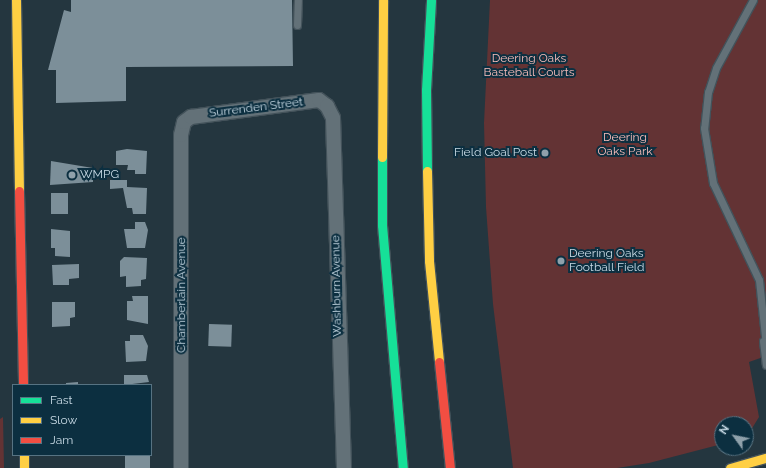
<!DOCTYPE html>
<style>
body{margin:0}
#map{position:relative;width:766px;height:468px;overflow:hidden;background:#24363f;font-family:Raleway,sans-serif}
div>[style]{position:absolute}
.green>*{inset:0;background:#633334}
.building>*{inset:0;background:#7c8f99;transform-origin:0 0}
.roads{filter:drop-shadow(1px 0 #43525a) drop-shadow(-1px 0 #43525a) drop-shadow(0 1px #43525a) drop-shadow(0 -1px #43525a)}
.lane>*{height:7px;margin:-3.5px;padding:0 3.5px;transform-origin:3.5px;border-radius:3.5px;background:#637178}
.street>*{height:14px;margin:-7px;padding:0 7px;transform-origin:7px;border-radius:7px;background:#637178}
.fast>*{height:9px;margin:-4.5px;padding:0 4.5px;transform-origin:4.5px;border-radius:4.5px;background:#16e098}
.slow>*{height:9px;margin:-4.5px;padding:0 4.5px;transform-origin:4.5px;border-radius:4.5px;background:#ffcf43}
.jam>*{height:9px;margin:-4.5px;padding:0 4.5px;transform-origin:4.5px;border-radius:4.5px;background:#f24e42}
.dots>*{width:11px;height:11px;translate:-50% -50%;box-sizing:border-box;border:2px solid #0c2f40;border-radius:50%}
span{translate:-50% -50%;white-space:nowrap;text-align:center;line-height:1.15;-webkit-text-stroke:4px #0c2f40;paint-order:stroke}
.park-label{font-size:12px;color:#f9bdba}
.street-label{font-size:12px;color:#c8dae5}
.poi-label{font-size:12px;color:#c8dae5}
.right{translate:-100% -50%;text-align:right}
.left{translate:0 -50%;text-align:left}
.legend{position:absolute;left:12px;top:384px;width:140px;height:72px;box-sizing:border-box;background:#0c2f40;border:1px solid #577382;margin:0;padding:5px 7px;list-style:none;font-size:12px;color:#c8dae5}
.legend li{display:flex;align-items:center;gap:8px;height:20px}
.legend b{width:20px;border:1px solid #577382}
.north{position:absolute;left:714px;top:416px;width:40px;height:40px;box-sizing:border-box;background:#0c2f40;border:1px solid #577382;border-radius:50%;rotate:303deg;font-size:11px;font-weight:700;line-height:16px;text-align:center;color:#c8dae5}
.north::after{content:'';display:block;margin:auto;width:14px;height:18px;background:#8fa1ab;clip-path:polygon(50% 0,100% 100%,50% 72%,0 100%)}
</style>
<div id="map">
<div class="green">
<i style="clip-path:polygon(490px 0,766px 0,766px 356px,749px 362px,759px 417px,746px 438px,746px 424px,722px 424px,722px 444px,649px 463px,617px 468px,513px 468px,493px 304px,486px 207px,484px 123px)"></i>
<i style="clip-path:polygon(3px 417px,4px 468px,0 468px,0 419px)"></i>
</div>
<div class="building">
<i style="clip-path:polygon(71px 0,292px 0,293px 66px,126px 67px,126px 101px,56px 103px,56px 70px,48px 70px,64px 10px,71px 12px)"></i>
<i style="clip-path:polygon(127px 149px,147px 151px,146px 174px,135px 174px,135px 170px,127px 170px,128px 165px,116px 165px,116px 151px)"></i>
<i style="clip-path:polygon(51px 161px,93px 168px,93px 182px,50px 185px)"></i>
<i style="clip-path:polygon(110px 180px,127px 180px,127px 187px,147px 188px,146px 214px,133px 214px,132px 208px,127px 208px,123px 188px,110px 189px)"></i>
<i style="left:51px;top:193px;width:17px;height:21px"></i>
<i style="clip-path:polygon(135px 222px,145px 222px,148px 230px,145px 248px,127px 248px,124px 229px,135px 229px)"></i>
<i style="clip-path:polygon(51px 229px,70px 231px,70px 257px,55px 256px,55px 248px,51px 248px)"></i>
<i style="clip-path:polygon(124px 257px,147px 258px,146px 279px,141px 280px,141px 286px,126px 287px,126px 276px,120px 277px,120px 261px)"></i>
<i style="clip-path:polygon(79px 264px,79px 278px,69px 279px,69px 285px,53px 285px,52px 265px)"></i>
<i style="clip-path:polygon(132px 296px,148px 296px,148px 324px,127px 320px,127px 301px,133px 301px)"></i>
<i style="clip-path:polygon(52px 302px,75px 302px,75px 317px,70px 318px,70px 326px,52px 327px)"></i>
<i style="left:209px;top:324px;width:23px;height:22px;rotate:2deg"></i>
<i style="clip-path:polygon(130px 335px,143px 335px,148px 346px,146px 361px,126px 362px,125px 341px,130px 341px)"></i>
<i style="clip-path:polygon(124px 375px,147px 375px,149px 382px,124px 385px)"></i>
<i style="clip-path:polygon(78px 382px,78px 385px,66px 385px,66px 383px)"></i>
<i style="left:125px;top:455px;width:25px;height:13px"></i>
</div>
<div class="roads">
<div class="lane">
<i style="left:753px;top:0;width:77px;rotate:118.6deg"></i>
<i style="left:716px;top:68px;width:25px;rotate:108deg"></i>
<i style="left:708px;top:92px;width:36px;rotate:96deg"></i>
<i style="left:704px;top:128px;width:56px;rotate:80.7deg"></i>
<i style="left:713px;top:183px;width:107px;rotate:64.6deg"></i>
<i style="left:759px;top:280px;width:66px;rotate:83.9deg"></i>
<i style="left:297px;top:25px;width:25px;rotate:-88deg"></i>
<i style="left:763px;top:341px;width:24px;rotate:83deg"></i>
</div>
<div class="street">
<i style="left:181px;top:468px;width:333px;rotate:-90deg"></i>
<i style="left:181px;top:135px;width:13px;rotate:-77deg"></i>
<i style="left:184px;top:122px;width:9px;rotate:-36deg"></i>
<i style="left:191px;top:117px;width:129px;rotate:-7.6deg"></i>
<i style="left:319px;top:100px;width:10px;rotate:37deg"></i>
<i style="left:327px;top:106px;width:13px;rotate:63deg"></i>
<i style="left:333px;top:118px;width:350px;rotate:88.2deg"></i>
</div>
<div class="fast">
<i style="left:382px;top:157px;width:68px;rotate:90deg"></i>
<i style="left:382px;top:225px;width:244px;rotate:85.1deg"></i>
<i style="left:427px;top:171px;width:81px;rotate:-90.7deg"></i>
<i style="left:426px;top:90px;width:90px;rotate:-86.8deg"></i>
</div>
<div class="slow">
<i style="left:16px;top:0;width:191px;rotate:89.1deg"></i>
<i style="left:382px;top:157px;width:157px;rotate:-89.6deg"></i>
<i style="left:427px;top:171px;width:90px;rotate:88.7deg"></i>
<i style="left:429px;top:261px;width:101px;rotate:84.3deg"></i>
<i style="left:24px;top:455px;width:13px;rotate:90deg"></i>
<i style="left:730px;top:468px;width:37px;rotate:-16deg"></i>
</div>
<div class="jam">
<i style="left:19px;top:191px;width:194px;rotate:88.8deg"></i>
<i style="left:439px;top:362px;width:107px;rotate:84.1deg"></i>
</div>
</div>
<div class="dots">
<i style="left:545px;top:153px;background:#8fa1ab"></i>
<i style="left:72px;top:175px;background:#8fa1ab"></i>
<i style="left:561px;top:261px;background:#8fa1ab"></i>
</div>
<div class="park-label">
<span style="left:529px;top:66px">Deering Oaks<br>Basteball Courts</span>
<span style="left:625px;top:145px">Deering<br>Oaks Park</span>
</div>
<div class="street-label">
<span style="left:256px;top:108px;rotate:-7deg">Surrenden Street</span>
<span style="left:337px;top:286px;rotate:-91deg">Washburn Avenue</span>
<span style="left:182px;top:295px;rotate:-90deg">Chamberlain Avenue</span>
</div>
<div class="poi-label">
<span class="right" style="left:537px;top:153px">Field Goal Post</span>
<span class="left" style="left:80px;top:175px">WMPG</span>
<span class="left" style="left:569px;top:261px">Deering Oaks<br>Football Field</span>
</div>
<ul class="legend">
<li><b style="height:5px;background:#16e098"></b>Fast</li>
<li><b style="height:5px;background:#ffcf43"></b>Slow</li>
<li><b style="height:5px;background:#f24e42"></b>Jam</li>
</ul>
<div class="north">N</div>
</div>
